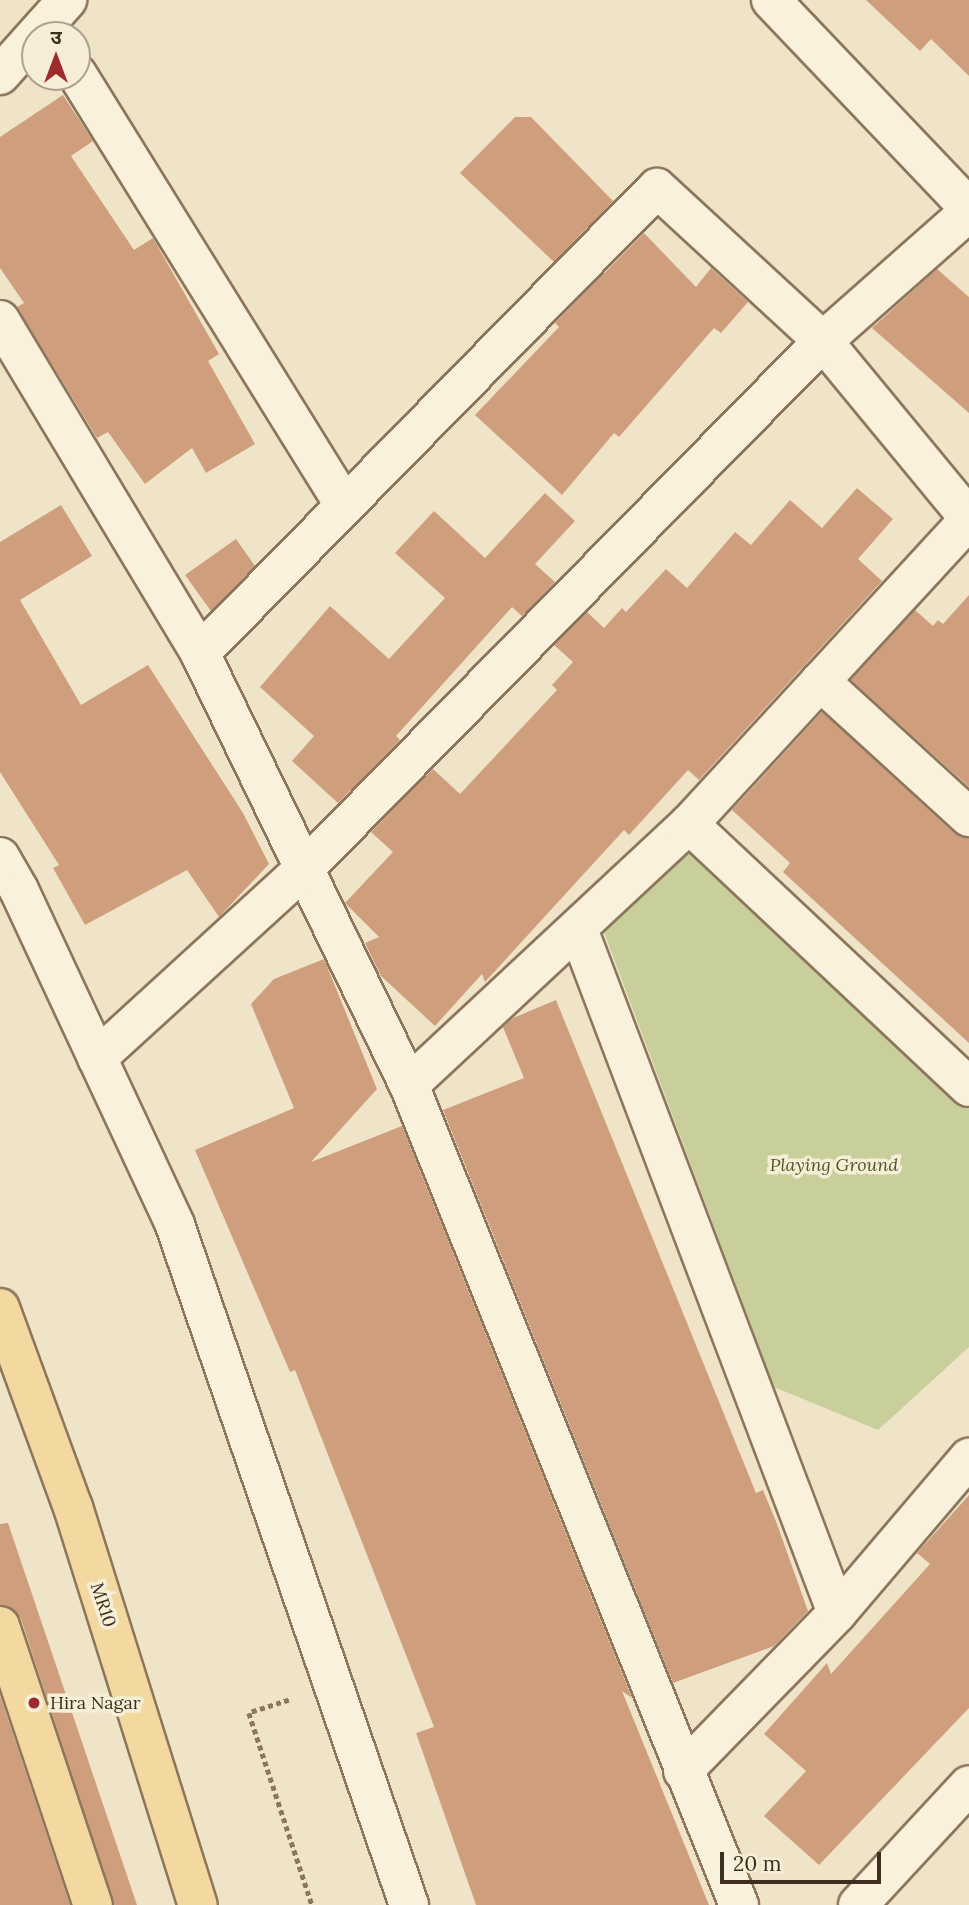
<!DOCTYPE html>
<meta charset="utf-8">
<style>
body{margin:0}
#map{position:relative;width:969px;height:1905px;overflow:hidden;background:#f0e4c8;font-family:Lora,"Noto Sans Devanagari",serif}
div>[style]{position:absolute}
.green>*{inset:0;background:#c9cf9b}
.building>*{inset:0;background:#cf9f7d}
.path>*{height:4.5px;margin-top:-2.25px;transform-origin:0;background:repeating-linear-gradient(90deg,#8d765c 0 5px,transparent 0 8.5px)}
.roads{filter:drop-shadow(2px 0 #8d765c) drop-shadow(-2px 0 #8d765c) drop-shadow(0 2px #8d765c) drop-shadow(0 -2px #8d765c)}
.minor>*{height:38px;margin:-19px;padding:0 19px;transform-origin:19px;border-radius:19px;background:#faf1dc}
.tertiary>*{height:38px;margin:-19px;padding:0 19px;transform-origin:19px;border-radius:19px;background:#faf1dc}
.primary>*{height:38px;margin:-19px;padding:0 19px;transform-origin:19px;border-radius:19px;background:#f3d9a0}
.dots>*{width:19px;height:19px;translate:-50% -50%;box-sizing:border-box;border:4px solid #f7eed8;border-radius:50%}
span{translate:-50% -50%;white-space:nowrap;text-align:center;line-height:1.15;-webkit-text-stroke:7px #f7eed8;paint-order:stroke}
.park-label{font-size:18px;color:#4d5a26;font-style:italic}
.street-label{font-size:18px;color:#3d2e20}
.poi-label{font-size:18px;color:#3d2e20}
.left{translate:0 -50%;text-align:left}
.north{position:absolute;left:21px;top:21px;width:70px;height:70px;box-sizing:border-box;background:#f7eed8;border:2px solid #ada18e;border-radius:50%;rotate:0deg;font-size:19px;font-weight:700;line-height:28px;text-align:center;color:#3d2e20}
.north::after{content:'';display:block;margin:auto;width:24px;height:32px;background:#9e2a2b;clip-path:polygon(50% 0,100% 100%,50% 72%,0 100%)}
.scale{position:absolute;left:720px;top:1852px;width:161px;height:32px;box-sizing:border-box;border:4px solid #3d2e20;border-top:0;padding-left:9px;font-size:21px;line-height:24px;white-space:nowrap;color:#3d2e20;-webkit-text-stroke:5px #f7eed8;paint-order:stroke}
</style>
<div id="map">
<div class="green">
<i style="clip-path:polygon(689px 849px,969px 1105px,969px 1347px,878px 1430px,774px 1387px,602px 927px)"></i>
</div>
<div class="building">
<i style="clip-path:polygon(866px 0,969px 0,969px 76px,931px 39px,920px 51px)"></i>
<i style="clip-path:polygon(63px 95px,93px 141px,71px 156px,134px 250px,153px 238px,219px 354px,208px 361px,255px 444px,206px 473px,192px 448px,145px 484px,108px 432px,97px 438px,17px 307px,24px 303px,0 268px,0 137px)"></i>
<i style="clip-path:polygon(515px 117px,531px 117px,613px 201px,554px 262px,460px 173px)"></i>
<i style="clip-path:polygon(644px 233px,696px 287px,711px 268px,748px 302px,721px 333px,714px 328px,619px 437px,614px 433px,562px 495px,475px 415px,559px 327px,555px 323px)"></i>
<i style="clip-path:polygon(937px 269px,969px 297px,969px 413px,872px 328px)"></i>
<i style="clip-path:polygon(857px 488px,893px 519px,858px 559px,882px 581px,699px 780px,688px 770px,629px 835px,624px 830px,485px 982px,482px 974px,435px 1026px,381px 976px,365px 943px,379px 937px,345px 903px,393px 852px,371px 832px,433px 769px,460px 794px,557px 690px,552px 685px,573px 662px,554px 645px,587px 612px,604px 628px,622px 608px,626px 612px,666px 569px,687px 588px,735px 532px,751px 545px,790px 500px,822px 528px)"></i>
<i style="clip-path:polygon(545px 493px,575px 521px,535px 564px,555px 582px,522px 616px,512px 607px,396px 736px,400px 740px,338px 803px,292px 761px,314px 736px,260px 687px,330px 606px,389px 659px,445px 598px,395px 553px,434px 511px,485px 558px)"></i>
<i style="clip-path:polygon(61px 505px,92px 556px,20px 600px,81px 705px,148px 665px,243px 813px,269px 864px,219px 917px,187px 870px,85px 925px,53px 868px,59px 865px,0 772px,0 542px)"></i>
<i style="clip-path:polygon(236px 539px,255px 566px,211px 611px,185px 575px)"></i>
<i style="clip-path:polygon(969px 595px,969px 787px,851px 680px,915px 610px,933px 626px,938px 620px,943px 624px)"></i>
<i style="clip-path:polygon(822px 712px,954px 833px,969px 838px,969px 1043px,783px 872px,790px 863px,732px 810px)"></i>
<i style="clip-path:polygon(324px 959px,377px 1089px,311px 1162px,402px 1126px,632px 1698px,622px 1691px,709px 1905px,476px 1905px,416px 1733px,434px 1727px,295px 1370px,290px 1372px,195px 1150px,294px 1108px,251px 1004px,274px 979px)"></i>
<i style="clip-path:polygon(556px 1000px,756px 1493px,763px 1490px,777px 1524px,808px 1611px,774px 1646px,673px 1683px,443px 1110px,524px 1078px,503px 1027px,513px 1018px)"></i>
<i style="clip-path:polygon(969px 1495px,969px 1708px,819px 1865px,764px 1816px,806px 1771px,764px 1734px,827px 1663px,831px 1674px,930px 1564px,917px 1553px)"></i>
<i style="clip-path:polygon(8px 1523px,137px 1905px,114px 1905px,21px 1619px,14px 1609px,0 1605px,0 1524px)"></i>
<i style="clip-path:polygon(0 1695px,70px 1905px,0 1905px)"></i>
</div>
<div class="path">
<i style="left:289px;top:1700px;width:42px;rotate:162deg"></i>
<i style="left:249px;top:1713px;width:202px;rotate:71.8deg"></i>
</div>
<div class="roads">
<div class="minor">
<i style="left:771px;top:0;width:287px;rotate:46.4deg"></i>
<i style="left:77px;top:74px;width:508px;rotate:58.19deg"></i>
<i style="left:0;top:75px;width:101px;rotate:-48.2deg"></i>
<i style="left:0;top:320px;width:388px;rotate:59deg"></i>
<i style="left:200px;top:653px;width:480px;rotate:64.2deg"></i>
<i style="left:409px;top:1085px;width:884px;rotate:68.08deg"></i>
<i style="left:200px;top:653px;width:652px;rotate:-45.5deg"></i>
<i style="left:657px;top:188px;width:226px;rotate:42.7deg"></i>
<i style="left:823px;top:341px;width:229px;rotate:50.5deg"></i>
<i style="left:820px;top:681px;width:202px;rotate:42.4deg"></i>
<i style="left:689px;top:824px;width:384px;rotate:43.2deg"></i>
<i style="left:0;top:857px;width:38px;rotate:60deg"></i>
<i style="left:19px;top:890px;width:370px;rotate:65deg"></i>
<i style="left:175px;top:1225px;width:719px;rotate:71.01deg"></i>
<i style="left:578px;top:929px;width:731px;rotate:69.26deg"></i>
<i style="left:97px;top:1058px;width:279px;rotate:-42.4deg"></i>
<i style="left:303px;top:870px;width:742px;rotate:-45.49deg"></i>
<i style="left:823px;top:341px;width:195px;rotate:-41.5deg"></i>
<i style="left:409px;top:1085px;width:383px;rotate:-43deg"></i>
<i style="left:689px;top:824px;width:414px;rotate:-47.4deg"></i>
<i style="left:683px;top:1771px;width:221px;rotate:-45.7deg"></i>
<i style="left:837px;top:1613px;width:204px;rotate:-49.6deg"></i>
</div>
<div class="tertiary">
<i style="left:858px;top:1905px;width:163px;rotate:-47.2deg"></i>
</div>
<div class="primary">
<i style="left:0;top:1308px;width:212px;rotate:69.9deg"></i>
<i style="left:73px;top:1507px;width:417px;rotate:72.6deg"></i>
<i style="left:0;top:1626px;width:294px;rotate:71.6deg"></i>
</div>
</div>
<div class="dots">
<i style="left:34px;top:1703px;background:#9e2a2b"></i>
</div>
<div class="park-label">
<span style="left:834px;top:1165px">Playing Ground</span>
</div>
<div class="street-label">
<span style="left:103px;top:1605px;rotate:72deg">MR10</span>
</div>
<div class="poi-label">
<span class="left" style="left:50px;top:1703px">Hira Nagar</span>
</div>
<div class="north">उ</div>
<div class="scale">20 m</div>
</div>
